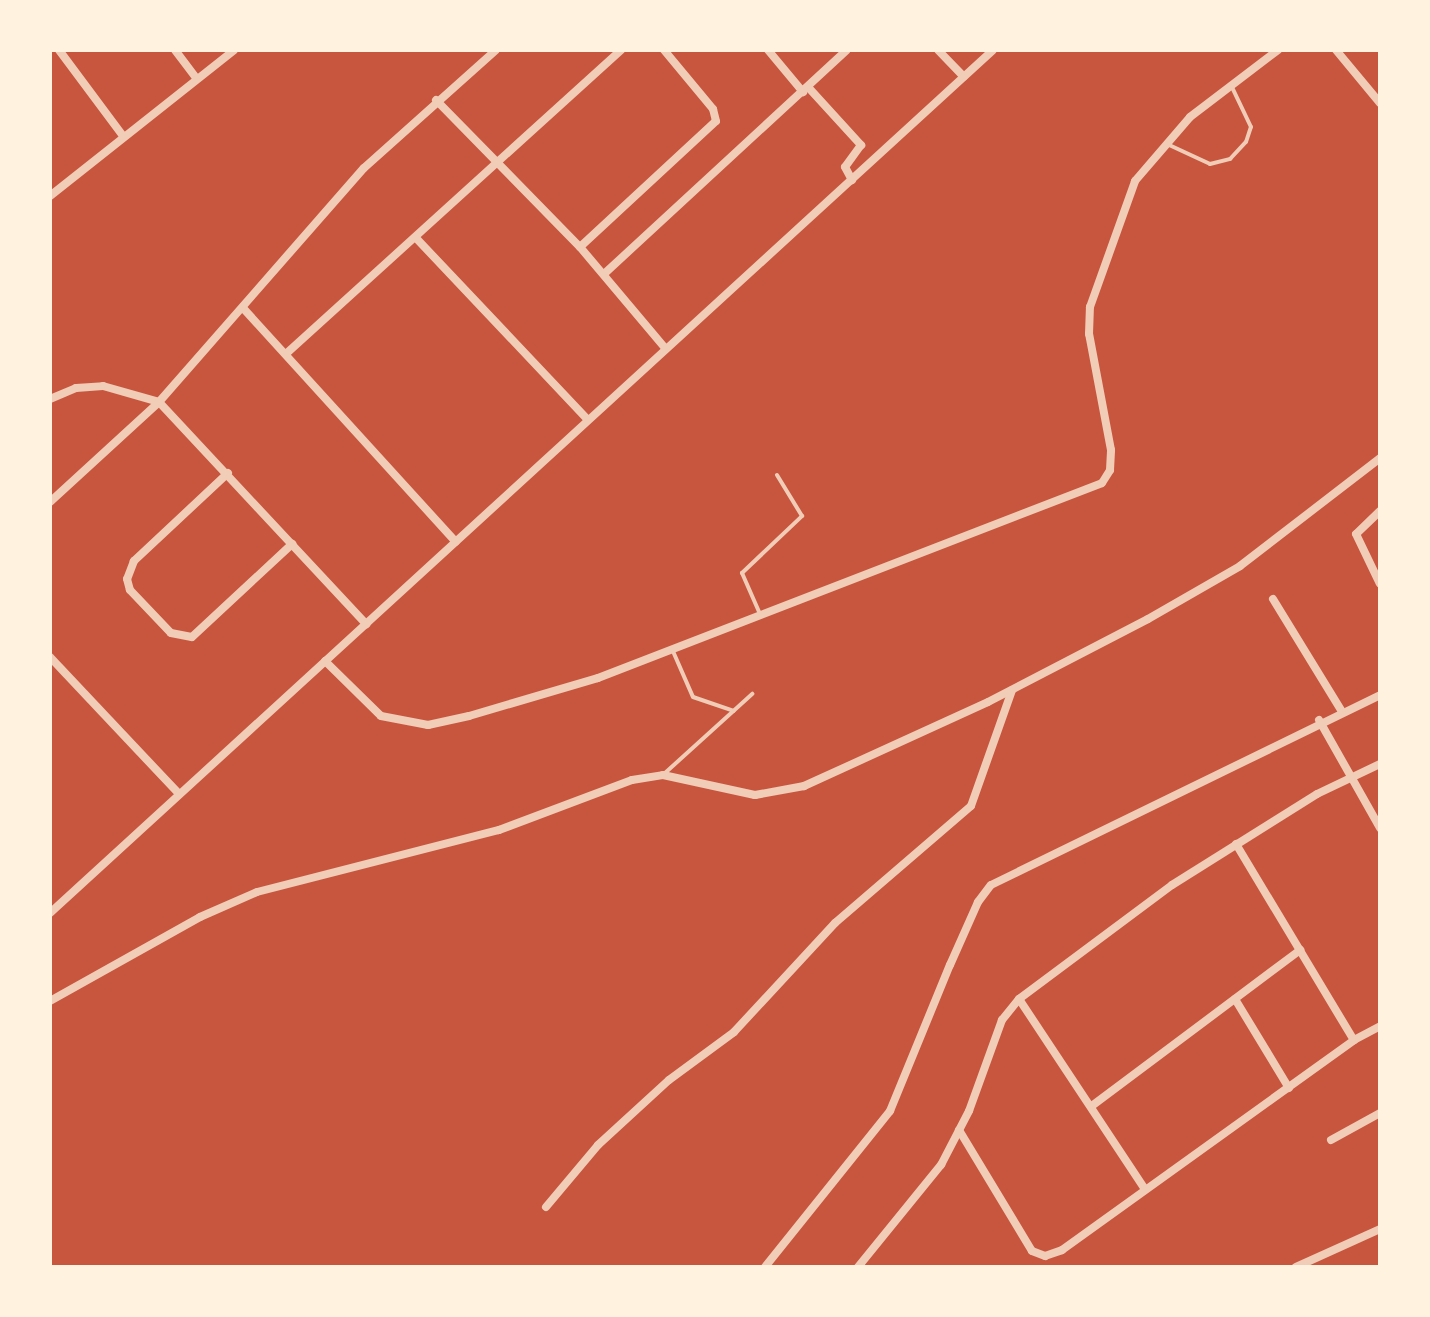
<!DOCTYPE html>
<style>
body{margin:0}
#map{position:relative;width:1430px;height:1317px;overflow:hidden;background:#c8553d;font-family:"Space Grotesk",sans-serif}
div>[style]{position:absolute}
.service>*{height:4px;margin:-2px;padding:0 2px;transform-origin:2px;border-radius:2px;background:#f1ccb7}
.minor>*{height:8px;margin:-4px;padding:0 4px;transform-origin:4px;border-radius:4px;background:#f1ccb7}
span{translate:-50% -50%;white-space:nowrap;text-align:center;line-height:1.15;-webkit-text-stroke:7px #fff3e0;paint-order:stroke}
.frame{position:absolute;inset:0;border:52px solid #fff3e0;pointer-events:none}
</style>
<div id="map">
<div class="service">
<i style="left:1167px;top:144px;width:47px;rotate:24.9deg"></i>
<i style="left:1210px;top:164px;width:21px;rotate:-14deg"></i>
<i style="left:1230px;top:159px;width:23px;rotate:-47deg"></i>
<i style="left:1246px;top:142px;width:16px;rotate:-72deg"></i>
<i style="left:1251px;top:127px;width:47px;rotate:-115.5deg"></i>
<i style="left:760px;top:614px;width:45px;rotate:-113.7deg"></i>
<i style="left:742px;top:573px;width:83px;rotate:-43.5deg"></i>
<i style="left:802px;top:516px;width:48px;rotate:-121.4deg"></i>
<i style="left:672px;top:649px;width:52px;rotate:66.4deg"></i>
<i style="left:693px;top:697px;width:43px;rotate:18.9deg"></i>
<i style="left:665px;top:773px;width:118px;rotate:-42.2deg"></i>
</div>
<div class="minor">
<i style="left:59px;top:50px;width:107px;rotate:53.3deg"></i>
<i style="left:175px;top:50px;width:35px;rotate:53deg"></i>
<i style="left:768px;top:50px;width:55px;rotate:50.2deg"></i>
<i style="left:938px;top:50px;width:37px;rotate:46deg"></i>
<i style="left:1336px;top:50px;width:69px;rotate:50.3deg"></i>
<i style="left:808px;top:87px;width:79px;rotate:47.6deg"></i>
<i style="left:861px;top:145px;width:27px;rotate:126deg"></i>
<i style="left:845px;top:167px;width:15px;rotate:62deg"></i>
<i style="left:436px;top:100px;width:206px;rotate:45.6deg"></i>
<i style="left:580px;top:247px;width:133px;rotate:49.9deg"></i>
<i style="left:50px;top:196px;width:235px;rotate:-38.4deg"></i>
<i style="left:416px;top:238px;width:250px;rotate:46.6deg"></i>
<i style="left:580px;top:247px;width:185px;rotate:-42.8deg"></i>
<i style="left:716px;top:121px;width:12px;rotate:-104deg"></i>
<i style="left:713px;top:109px;width:77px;rotate:-129.7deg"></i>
<i style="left:604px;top:274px;width:330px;rotate:-42.7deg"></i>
<i style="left:243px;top:308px;width:316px;rotate:47.7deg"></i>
<i style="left:288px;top:352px;width:450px;rotate:-42.2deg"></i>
<i style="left:50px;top:399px;width:28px;rotate:-23deg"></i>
<i style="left:76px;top:388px;width:27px;rotate:-4deg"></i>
<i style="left:103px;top:386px;width:58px;rotate:15.9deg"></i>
<i style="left:159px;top:402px;width:304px;rotate:47deg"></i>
<i style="left:228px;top:473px;width:129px;rotate:136.9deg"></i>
<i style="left:134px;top:561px;width:19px;rotate:111deg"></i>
<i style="left:127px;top:579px;width:11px;rotate:75deg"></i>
<i style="left:130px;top:590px;width:59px;rotate:46.4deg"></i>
<i style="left:171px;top:633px;width:21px;rotate:11deg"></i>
<i style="left:192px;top:637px;width:137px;rotate:-42.9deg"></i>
<i style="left:50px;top:502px;width:148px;rotate:-42.5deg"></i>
<i style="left:159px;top:402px;width:311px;rotate:-48.8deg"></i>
<i style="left:364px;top:168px;width:177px;rotate:-41.8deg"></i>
<i style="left:1380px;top:511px;width:33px;rotate:136deg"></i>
<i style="left:1356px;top:534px;width:55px;rotate:64.4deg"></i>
<i style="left:1273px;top:599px;width:130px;rotate:58.5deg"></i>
<i style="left:50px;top:657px;width:187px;rotate:46.7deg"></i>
<i style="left:325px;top:661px;width:78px;rotate:44.5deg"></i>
<i style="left:381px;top:716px;width:48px;rotate:10.8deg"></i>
<i style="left:428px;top:725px;width:42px;rotate:-12.4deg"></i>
<i style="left:469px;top:716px;width:134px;rotate:-16.4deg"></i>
<i style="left:598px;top:678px;width:540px;rotate:-21.15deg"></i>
<i style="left:1102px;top:483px;width:15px;rotate:-58deg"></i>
<i style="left:1110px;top:470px;width:20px;rotate:-87deg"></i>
<i style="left:1111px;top:450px;width:118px;rotate:-100.7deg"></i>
<i style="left:1089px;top:334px;width:27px;rotate:-88deg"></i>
<i style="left:1090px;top:307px;width:134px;rotate:-70.3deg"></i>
<i style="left:1135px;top:181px;width:84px;rotate:-49.3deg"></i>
<i style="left:1190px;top:117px;width:111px;rotate:-37.3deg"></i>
<i style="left:1319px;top:720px;width:124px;rotate:60.5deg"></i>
<i style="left:1236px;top:844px;width:229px;rotate:59deg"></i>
<i style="left:50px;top:913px;width:1278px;rotate:-42.46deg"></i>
<i style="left:1019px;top:999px;width:227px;rotate:56.5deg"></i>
<i style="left:1235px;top:999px;width:104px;rotate:58.8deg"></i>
<i style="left:50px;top:1001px;width:172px;rotate:-29.2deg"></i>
<i style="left:200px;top:917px;width:62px;rotate:-23.7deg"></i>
<i style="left:257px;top:892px;width:250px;rotate:-14.4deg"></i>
<i style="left:499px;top:830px;width:142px;rotate:-20.6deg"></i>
<i style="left:632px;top:780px;width:31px;rotate:-9deg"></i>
<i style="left:663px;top:775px;width:94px;rotate:12.3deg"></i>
<i style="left:755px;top:795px;width:50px;rotate:-10.4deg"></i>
<i style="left:804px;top:786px;width:202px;rotate:-24.5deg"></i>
<i style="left:988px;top:702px;width:180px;rotate:-27.4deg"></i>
<i style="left:1148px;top:619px;width:106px;rotate:-29.9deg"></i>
<i style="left:1240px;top:566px;width:177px;rotate:-37.6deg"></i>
<i style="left:1093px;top:1105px;width:259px;rotate:-36.8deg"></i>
<i style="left:959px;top:1130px;width:141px;rotate:58.9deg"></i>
<i style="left:1032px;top:1251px;width:14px;rotate:21deg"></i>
<i style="left:1045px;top:1256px;width:18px;rotate:-19deg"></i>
<i style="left:1062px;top:1250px;width:360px;rotate:-35.7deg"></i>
<i style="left:1354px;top:1040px;width:30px;rotate:-28deg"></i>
<i style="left:1331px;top:1140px;width:56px;rotate:-28.9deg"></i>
<i style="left:546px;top:1207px;width:81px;rotate:-50deg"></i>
<i style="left:598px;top:1145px;width:96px;rotate:-42.5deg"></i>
<i style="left:669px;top:1080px;width:81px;rotate:-36.4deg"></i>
<i style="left:734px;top:1032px;width:149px;rotate:-47.2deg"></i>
<i style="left:835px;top:923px;width:179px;rotate:-40.7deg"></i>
<i style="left:971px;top:806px;width:123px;rotate:-70.5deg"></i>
<i style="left:765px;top:1267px;width:200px;rotate:-51.3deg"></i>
<i style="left:890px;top:1111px;width:158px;rotate:-67.7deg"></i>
<i style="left:950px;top:965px;width:69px;rotate:-66deg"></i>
<i style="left:978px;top:902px;width:21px;rotate:-53deg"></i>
<i style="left:991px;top:885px;width:433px;rotate:-26deg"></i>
<i style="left:858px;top:1267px;width:132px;rotate:-50.9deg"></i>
<i style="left:941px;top:1165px;width:61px;rotate:-62.6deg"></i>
<i style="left:969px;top:1111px;width:97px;rotate:-70.1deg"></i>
<i style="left:1002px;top:1020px;width:27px;rotate:-51deg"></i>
<i style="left:1019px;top:999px;width:191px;rotate:-36.7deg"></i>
<i style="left:1172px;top:885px;width:171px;rotate:-32.1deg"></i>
<i style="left:1317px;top:794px;width:70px;rotate:-25.5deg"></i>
<i style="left:1296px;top:1267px;width:92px;rotate:-24.3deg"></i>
</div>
<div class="frame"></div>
</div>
